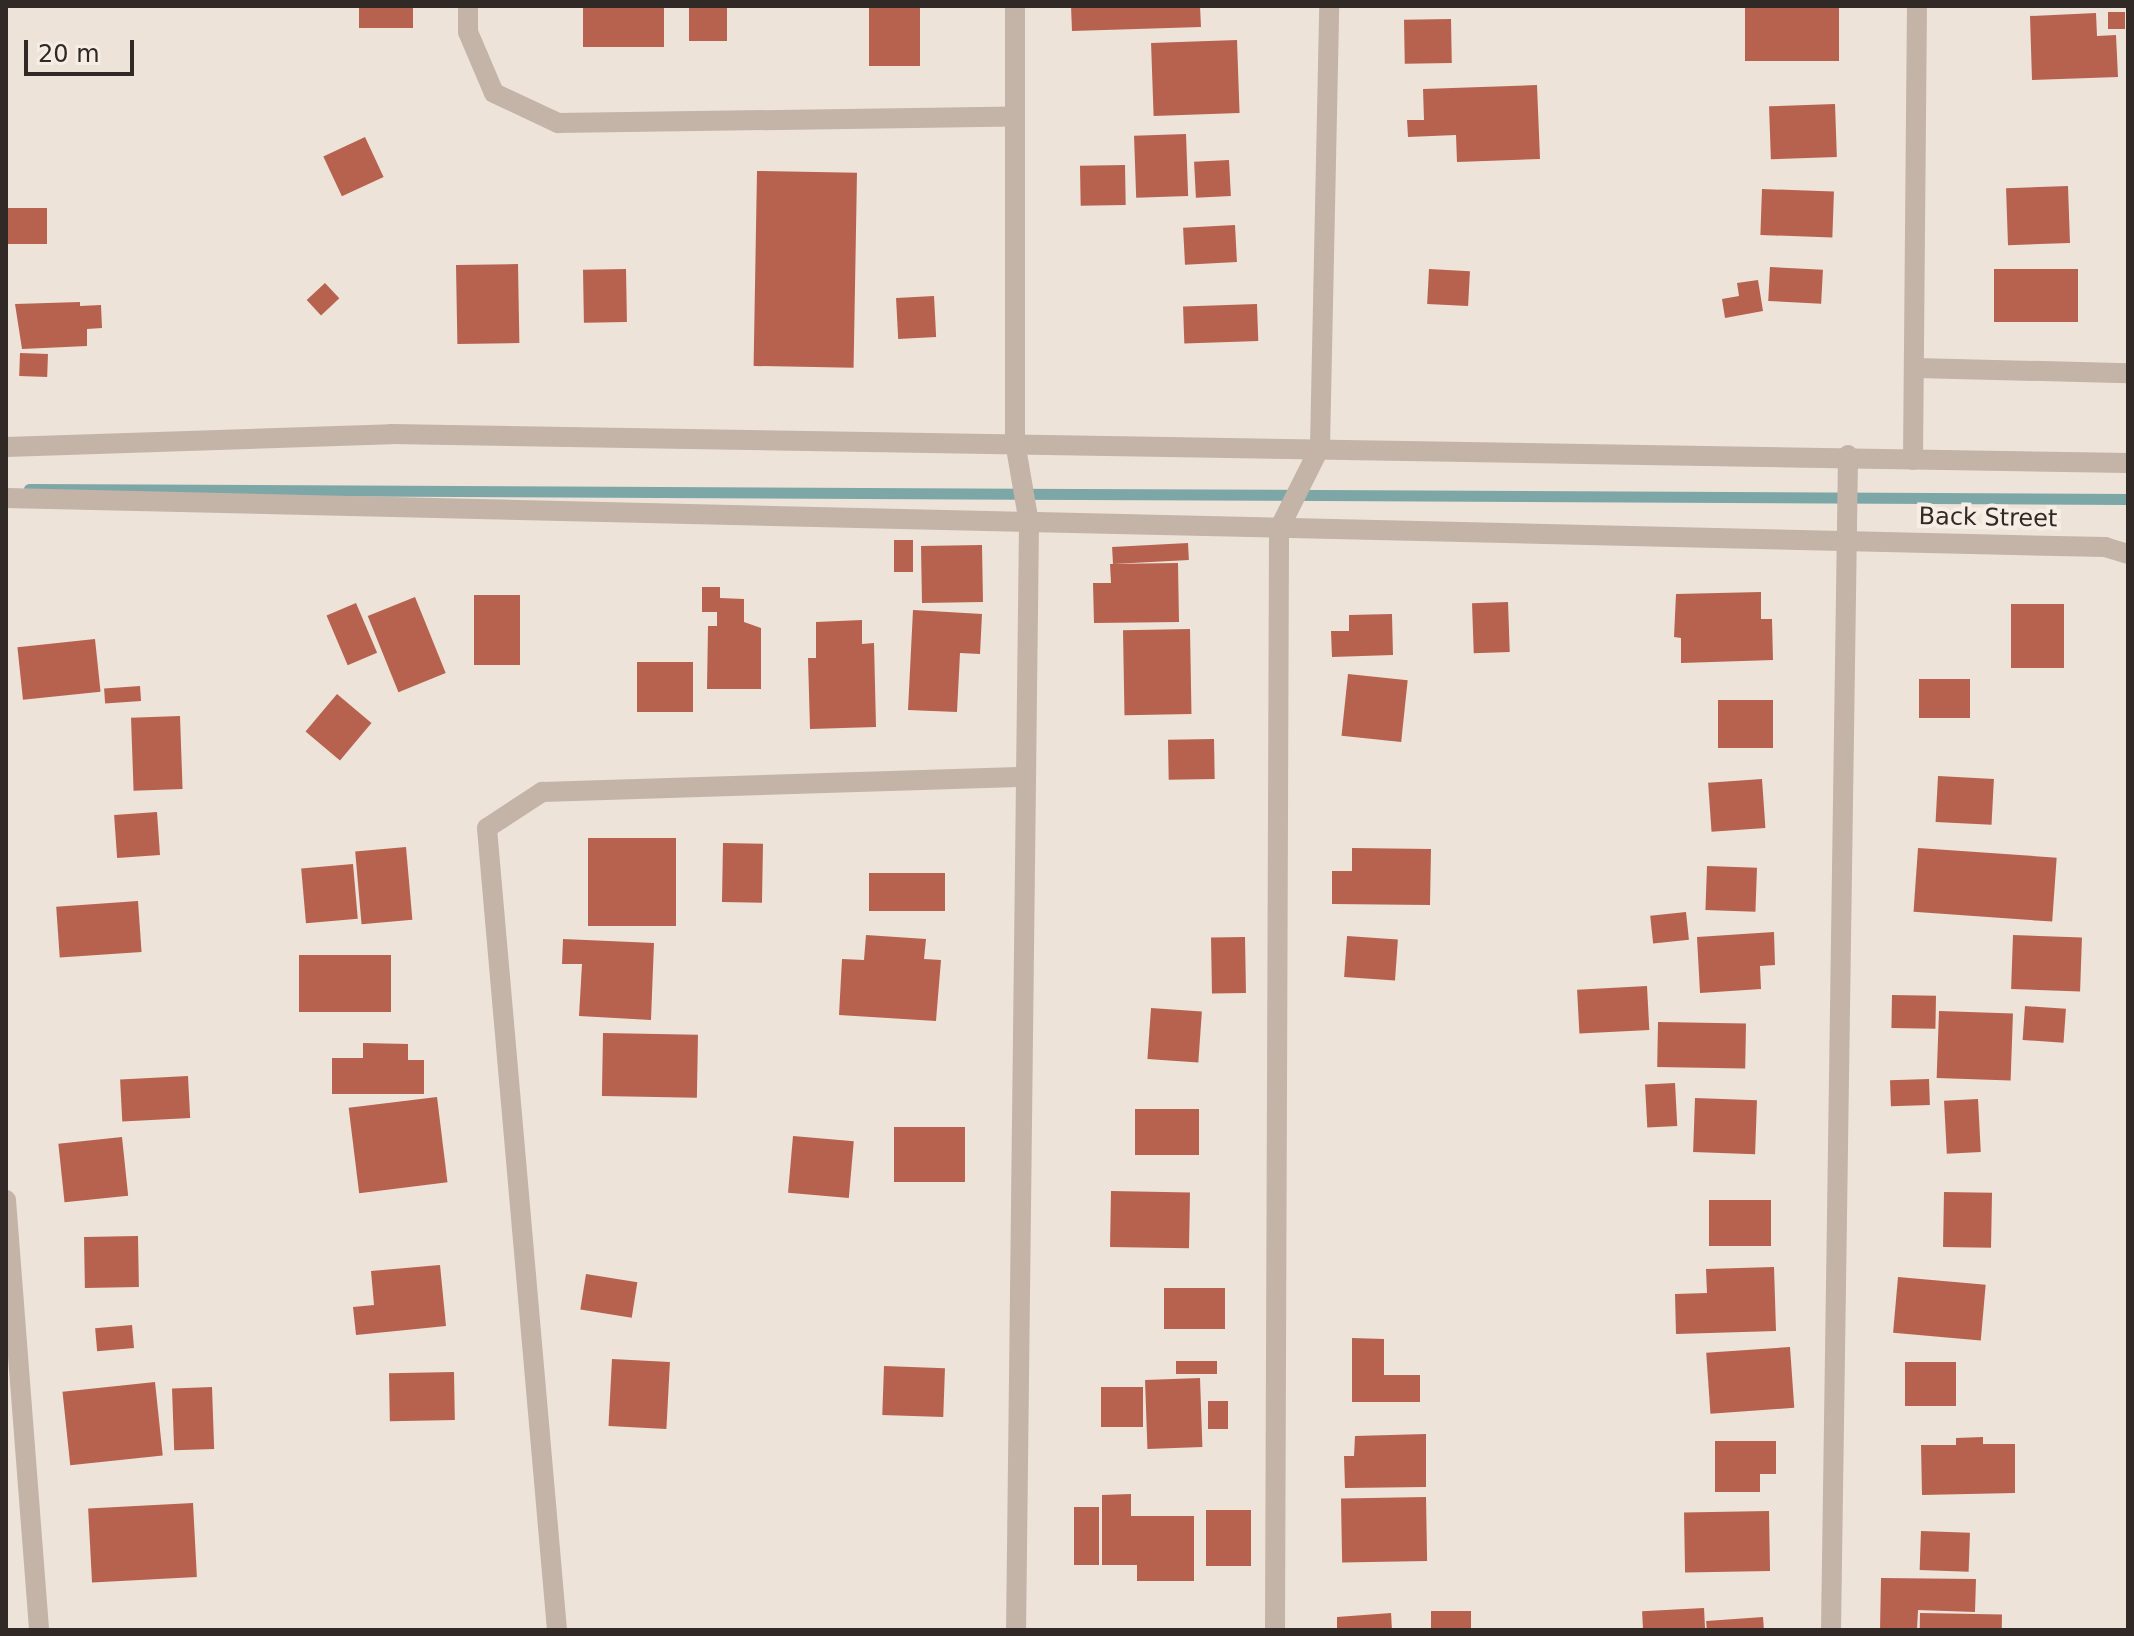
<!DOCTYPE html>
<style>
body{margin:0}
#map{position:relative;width:2134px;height:1636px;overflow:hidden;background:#ede3d9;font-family:"DejaVu Sans",sans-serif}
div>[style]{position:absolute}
.stream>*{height:11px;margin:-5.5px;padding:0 5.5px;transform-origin:5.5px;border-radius:5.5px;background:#7ca7a6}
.building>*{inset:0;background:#b7624e;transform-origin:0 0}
.minor>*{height:20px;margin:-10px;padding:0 10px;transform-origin:10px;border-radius:10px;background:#c4b3a7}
span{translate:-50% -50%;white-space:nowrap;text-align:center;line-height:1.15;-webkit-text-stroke:8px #f6ede5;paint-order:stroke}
.street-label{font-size:24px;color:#312926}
.frame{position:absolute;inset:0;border:8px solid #312926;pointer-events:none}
.scale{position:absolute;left:24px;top:40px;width:110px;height:36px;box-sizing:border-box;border:4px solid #312926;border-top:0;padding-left:10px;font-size:24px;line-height:28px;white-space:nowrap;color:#312926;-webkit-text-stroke:6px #f6ede5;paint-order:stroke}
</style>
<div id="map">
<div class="stream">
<i style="left:29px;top:489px;width:2099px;rotate:0.27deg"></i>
</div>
<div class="building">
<i style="left:359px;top:6px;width:54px;height:22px"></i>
<i style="left:583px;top:6px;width:81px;height:41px"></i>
<i style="left:689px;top:6px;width:38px;height:35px"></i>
<i style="left:869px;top:6px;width:51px;height:60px"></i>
<i style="clip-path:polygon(1071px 6px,1200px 6px,1201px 27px,1072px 31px)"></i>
<i style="left:1745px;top:6px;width:94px;height:55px"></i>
<i style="left:2125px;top:12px;width:17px;height:17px;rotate:90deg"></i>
<i style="clip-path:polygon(2096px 13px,2097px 36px,2116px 35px,2118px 77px,2032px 80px,2030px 16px)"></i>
<i style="left:1451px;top:19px;width:44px;height:47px;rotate:89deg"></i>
<i style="left:1237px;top:40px;width:73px;height:86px;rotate:88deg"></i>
<i style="clip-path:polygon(1537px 85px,1540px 159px,1457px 162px,1456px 135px,1408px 137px,1407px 120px,1424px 120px,1423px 89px)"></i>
<i style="left:1835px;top:104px;width:53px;height:66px;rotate:88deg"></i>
<i style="left:1186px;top:134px;width:62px;height:52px;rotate:88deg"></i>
<i style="left:365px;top:137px;width:44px;height:46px;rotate:65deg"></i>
<i style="left:1229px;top:160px;width:36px;height:35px;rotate:87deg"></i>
<i style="left:1125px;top:165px;width:40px;height:45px;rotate:89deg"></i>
<i style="left:757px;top:171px;width:100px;height:195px;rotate:1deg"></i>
<i style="left:2068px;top:186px;width:57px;height:62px;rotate:88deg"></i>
<i style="left:1762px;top:189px;width:72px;height:46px;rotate:2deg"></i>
<i style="left:6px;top:208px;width:41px;height:36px"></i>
<i style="left:1235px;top:225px;width:37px;height:52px;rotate:87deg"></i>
<i style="left:518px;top:264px;width:79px;height:62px;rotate:89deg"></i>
<i style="left:1770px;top:267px;width:53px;height:34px;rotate:3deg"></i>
<i style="left:626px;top:269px;width:53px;height:43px;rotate:89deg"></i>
<i style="left:1429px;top:269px;width:41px;height:35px;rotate:3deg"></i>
<i style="left:1994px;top:269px;width:84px;height:53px"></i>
<i style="clip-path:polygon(1758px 280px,1763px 311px,1725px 318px,1722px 299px,1739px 296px,1737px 283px)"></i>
<i style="left:325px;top:283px;width:21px;height:25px;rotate:47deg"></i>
<i style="left:934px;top:296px;width:41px;height:38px;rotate:87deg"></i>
<i style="clip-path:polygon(80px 302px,80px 306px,101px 305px,102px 328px,87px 329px,87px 346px,22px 349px,15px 304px)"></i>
<i style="left:1257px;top:304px;width:37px;height:74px;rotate:88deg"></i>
<i style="left:20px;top:353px;width:28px;height:23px;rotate:2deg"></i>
<i style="left:894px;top:540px;width:19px;height:32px"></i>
<i style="left:1188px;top:543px;width:17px;height:76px;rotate:87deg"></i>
<i style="left:982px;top:545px;width:57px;height:61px;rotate:89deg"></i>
<i style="clip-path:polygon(1178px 563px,1179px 622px,1094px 623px,1093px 583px,1111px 583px,1110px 564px)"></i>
<i style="clip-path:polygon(702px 587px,720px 587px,720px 598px,744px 599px,744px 622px,761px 628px,761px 689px,707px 689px,708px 626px,717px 626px,717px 612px,702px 612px)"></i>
<i style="clip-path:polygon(1761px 592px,1761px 619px,1772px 619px,1773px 660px,1681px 663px,1681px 638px,1674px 637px,1676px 594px)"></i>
<i style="left:474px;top:595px;width:46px;height:70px"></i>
<i style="left:415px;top:597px;width:82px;height:51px;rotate:68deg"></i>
<i style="left:1508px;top:602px;width:50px;height:36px;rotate:88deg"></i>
<i style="left:356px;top:603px;width:54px;height:32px;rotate:67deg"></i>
<i style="left:2011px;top:604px;width:53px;height:64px"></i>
<i style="clip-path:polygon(913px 610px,982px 614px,980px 654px,960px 653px,957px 712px,908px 710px)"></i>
<i style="clip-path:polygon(1392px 614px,1393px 655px,1332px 657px,1331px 631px,1349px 631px,1349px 615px)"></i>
<i style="clip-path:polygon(862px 620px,862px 644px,874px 643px,876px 727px,810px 729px,808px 658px,816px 658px,816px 622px)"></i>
<i style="left:1190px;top:629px;width:85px;height:67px;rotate:89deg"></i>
<i style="left:95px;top:639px;width:53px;height:78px;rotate:84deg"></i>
<i style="left:637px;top:662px;width:56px;height:50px"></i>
<i style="left:1348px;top:674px;width:60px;height:62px;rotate:6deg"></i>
<i style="left:1919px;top:679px;width:51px;height:39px"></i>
<i style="left:140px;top:686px;width:15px;height:36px;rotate:86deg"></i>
<i style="left:337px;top:694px;width:45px;height:49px;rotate:40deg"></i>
<i style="left:1718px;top:700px;width:55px;height:48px"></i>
<i style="left:180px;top:716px;width:73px;height:49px;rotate:88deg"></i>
<i style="left:1214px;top:739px;width:40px;height:46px;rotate:89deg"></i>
<i style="left:1938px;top:776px;width:56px;height:46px;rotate:3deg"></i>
<i style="left:1762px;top:779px;width:49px;height:54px;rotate:86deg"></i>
<i style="left:157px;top:812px;width:43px;height:43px;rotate:86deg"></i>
<i style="left:588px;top:838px;width:88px;height:88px"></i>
<i style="left:723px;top:843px;width:40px;height:59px;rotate:1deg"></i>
<i style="left:406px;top:847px;width:73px;height:51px;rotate:85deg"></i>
<i style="clip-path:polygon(1352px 848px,1431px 849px,1430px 905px,1332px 904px,1332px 871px,1352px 871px)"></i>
<i style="left:1918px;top:848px;width:139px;height:64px;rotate:4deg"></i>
<i style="left:353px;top:864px;width:55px;height:52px;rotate:85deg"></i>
<i style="left:1707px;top:866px;width:50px;height:44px;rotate:2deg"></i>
<i style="left:869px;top:873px;width:76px;height:38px"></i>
<i style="left:138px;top:901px;width:51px;height:82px;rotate:86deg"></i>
<i style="left:1686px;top:912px;width:28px;height:36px;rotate:84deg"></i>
<i style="clip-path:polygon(1774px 932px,1775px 965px,1760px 966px,1761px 989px,1700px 993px,1697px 937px)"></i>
<i style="clip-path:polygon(866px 935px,926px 939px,924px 959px,941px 960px,936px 1021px,839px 1015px,842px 959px,864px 960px)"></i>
<i style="left:2013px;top:935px;width:69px;height:54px;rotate:2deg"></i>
<i style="left:1347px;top:936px;width:51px;height:41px;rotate:4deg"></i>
<i style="left:1245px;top:937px;width:56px;height:34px;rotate:89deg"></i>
<i style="clip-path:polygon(563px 939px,654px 943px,651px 1020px,579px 1016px,582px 964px,562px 964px)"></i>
<i style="left:299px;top:955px;width:92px;height:57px"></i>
<i style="left:1647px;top:986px;width:44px;height:70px;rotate:87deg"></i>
<i style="left:1892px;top:995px;width:44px;height:33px;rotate:1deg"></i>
<i style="left:2025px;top:1006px;width:41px;height:34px;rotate:4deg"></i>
<i style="left:1151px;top:1008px;width:51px;height:51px;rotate:4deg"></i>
<i style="left:1939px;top:1011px;width:74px;height:67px;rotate:2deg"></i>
<i style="left:1658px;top:1022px;width:88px;height:45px;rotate:1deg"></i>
<i style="left:603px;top:1033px;width:95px;height:63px;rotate:1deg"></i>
<i style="clip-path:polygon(363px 1043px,408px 1044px,408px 1060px,424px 1060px,424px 1094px,332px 1094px,332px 1058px,363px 1058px)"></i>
<i style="left:188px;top:1076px;width:42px;height:68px;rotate:87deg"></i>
<i style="left:1929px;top:1079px;width:26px;height:39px;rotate:88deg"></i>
<i style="left:1675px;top:1083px;width:43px;height:30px;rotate:87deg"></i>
<i style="left:437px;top:1097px;width:86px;height:89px;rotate:83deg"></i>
<i style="left:1695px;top:1098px;width:62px;height:54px;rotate:2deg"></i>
<i style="left:1978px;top:1099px;width:53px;height:34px;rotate:87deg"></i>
<i style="left:1135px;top:1109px;width:64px;height:46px"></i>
<i style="left:965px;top:1127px;width:55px;height:71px;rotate:90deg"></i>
<i style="left:793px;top:1136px;width:61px;height:57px;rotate:5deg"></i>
<i style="left:122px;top:1137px;width:59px;height:64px;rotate:84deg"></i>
<i style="left:1111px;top:1191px;width:79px;height:56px;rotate:1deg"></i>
<i style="left:1944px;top:1192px;width:48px;height:55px;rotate:1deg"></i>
<i style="left:1709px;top:1200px;width:62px;height:46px"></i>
<i style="left:138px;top:1236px;width:51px;height:54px;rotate:89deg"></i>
<i style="clip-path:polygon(440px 1265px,446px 1326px,356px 1335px,353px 1307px,374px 1305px,371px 1271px)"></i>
<i style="clip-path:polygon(1774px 1267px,1776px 1331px,1676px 1334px,1675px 1294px,1707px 1293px,1706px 1269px)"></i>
<i style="left:586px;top:1274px;width:52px;height:36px;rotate:9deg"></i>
<i style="left:1898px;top:1277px;width:88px;height:56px;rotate:5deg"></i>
<i style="left:1225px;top:1288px;width:41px;height:61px;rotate:90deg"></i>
<i style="left:132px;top:1325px;width:23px;height:37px;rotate:85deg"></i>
<i style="clip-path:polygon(1352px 1338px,1384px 1339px,1384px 1375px,1420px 1375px,1420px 1402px,1352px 1402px)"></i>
<i style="left:1790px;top:1347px;width:61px;height:84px;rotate:86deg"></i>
<i style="left:612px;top:1359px;width:58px;height:67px;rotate:3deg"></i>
<i style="left:1217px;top:1361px;width:13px;height:41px;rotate:90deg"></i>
<i style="left:1905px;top:1362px;width:51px;height:44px"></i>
<i style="left:884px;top:1366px;width:61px;height:49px;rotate:2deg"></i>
<i style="left:454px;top:1372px;width:48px;height:65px;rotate:89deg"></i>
<i style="left:1200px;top:1378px;width:69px;height:55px;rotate:88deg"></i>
<i style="left:155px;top:1382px;width:74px;height:93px;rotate:84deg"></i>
<i style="left:212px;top:1387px;width:62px;height:40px;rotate:88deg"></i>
<i style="left:1101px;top:1387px;width:42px;height:40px"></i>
<i style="left:1208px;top:1401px;width:20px;height:28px"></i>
<i style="clip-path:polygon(1426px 1434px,1426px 1487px,1345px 1488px,1344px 1456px,1354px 1456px,1355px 1436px)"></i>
<i style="clip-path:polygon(1983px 1437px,1983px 1444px,2015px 1444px,2015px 1493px,1922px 1495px,1921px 1445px,1956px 1445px,1956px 1438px)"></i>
<i style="clip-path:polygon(1715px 1441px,1776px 1441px,1776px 1474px,1760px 1474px,1760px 1492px,1715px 1492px)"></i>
<i style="clip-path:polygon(1131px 1494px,1131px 1516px,1194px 1516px,1194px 1581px,1137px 1581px,1137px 1565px,1102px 1565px,1102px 1495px)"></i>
<i style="left:1426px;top:1497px;width:64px;height:85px;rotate:89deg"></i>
<i style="left:193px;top:1503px;width:74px;height:105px;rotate:87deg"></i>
<i style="left:1074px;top:1507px;width:25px;height:58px"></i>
<i style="left:1206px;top:1510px;width:45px;height:56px"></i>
<i style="left:1769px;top:1511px;width:60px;height:85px;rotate:89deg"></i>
<i style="left:1921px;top:1531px;width:49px;height:39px;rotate:2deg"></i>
<i style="clip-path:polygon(1881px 1578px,1976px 1579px,1975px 1612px,1918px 1610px,1917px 1630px,1880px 1630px)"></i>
<i style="left:1704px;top:1608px;width:22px;height:62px;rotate:87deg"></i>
<i style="left:1471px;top:1611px;width:19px;height:40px;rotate:90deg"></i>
<i style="clip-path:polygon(1391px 1613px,1392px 1630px,1337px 1630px,1337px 1617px)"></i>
<i style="left:1920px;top:1613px;width:82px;height:17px;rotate:1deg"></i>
<i style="left:1763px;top:1617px;width:13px;height:57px;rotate:86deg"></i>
</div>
<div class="minor">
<i style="left:468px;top:6px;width:26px;rotate:90deg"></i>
<i style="left:468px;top:32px;width:66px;rotate:66.9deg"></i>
<i style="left:494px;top:93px;width:71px;rotate:25.1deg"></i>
<i style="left:558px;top:123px;width:457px;rotate:-0.8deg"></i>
<i style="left:1015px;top:6px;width:436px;rotate:90deg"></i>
<i style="left:1015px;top:442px;width:82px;rotate:80.2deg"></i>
<i style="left:1029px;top:523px;width:1107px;rotate:90.67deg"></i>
<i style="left:1916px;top:368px;width:212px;rotate:1.4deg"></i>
<i style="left:6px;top:447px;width:385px;rotate:-1.9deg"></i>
<i style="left:391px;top:434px;width:1737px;rotate:0.96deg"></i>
<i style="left:1913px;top:460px;width:454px;rotate:-89.5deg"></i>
<i style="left:6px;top:498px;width:2100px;rotate:1.34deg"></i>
<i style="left:2105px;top:547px;width:24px;rotate:17deg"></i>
<i style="left:6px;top:1200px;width:431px;rotate:85.6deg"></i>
<i style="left:557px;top:1630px;width:805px;rotate:-94.99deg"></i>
<i style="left:487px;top:828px;width:66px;rotate:-33.2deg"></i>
<i style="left:542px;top:792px;width:480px;rotate:-1.8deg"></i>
<i style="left:1275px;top:1630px;width:1101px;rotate:-89.79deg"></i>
<i style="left:1279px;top:529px;width:92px;rotate:-63.4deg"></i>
<i style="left:1320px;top:447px;width:441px;rotate:-88.8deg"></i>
<i style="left:1831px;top:1630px;width:1175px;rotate:-89.17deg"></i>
</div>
<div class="street-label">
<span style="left:1988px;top:518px;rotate:1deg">Back Street</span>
</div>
<div class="frame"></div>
<div class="scale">20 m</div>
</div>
